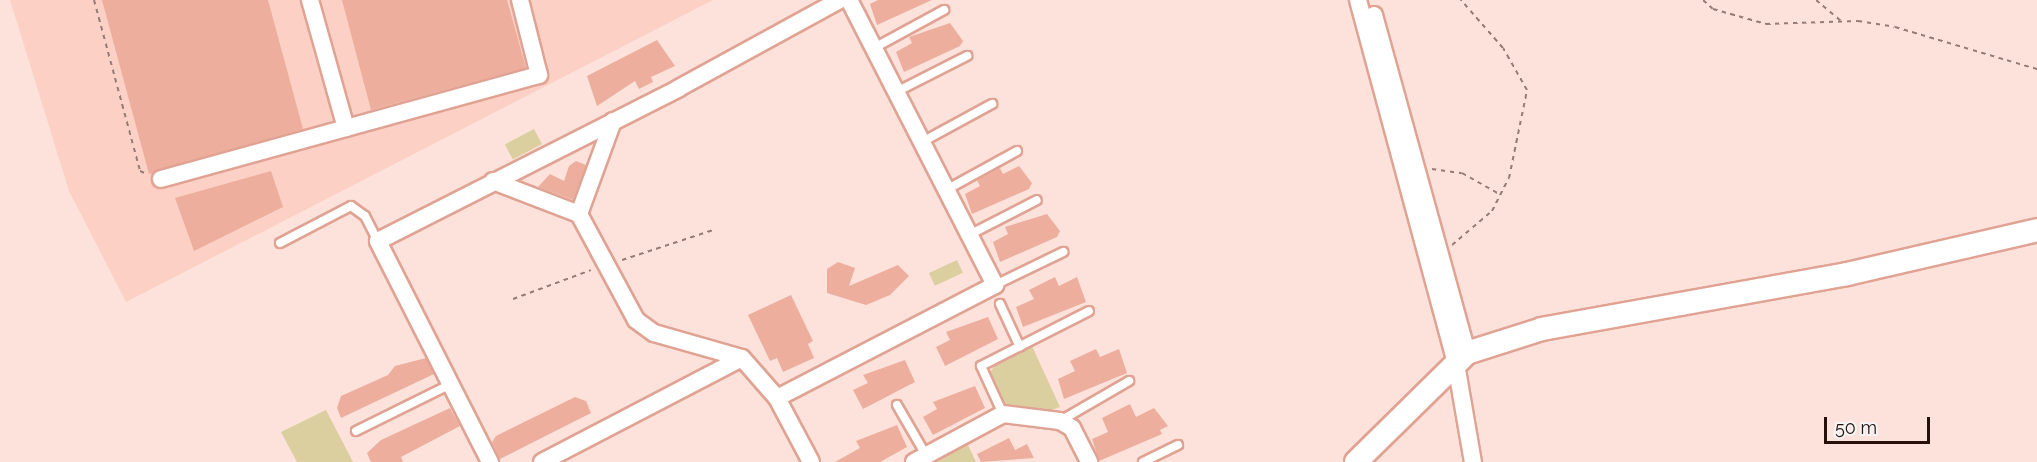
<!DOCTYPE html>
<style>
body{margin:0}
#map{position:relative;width:2037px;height:462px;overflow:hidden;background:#fce2db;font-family:Raleway,sans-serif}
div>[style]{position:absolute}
.built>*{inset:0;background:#fcd0c5}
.green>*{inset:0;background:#dbcfa0;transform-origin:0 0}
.building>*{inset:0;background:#edae9e}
.path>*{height:2px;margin-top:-1px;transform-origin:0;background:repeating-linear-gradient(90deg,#947c75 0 4.5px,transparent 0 9px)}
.roads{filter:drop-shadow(2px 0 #e0a393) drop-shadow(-2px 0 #e0a393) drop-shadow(0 2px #e0a393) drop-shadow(0 -2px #e0a393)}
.service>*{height:8px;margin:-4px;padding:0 4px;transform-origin:4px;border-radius:4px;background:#fff}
.minor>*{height:16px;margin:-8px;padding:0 8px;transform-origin:8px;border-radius:8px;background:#fff}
.secondary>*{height:22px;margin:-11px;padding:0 11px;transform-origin:11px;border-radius:11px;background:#fff}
span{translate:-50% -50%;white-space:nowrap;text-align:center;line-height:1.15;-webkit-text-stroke:5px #f5f5f5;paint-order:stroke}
.scale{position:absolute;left:1824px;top:417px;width:106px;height:27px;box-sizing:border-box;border:3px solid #25100a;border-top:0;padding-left:8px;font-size:18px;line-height:21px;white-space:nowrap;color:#25100a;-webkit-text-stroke:4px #f5f5f5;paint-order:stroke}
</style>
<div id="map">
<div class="built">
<i style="clip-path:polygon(10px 0,713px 0,126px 302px,69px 191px)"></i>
</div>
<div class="green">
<i style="left:534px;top:129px;width:17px;height:33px;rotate:62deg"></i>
<i style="left:957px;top:260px;width:14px;height:31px;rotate:65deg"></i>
<i style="clip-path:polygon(1031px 344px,1060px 407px,1044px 413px,1004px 409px,988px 375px,997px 362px)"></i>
<i style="clip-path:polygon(326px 410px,353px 462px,297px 462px,281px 432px)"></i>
<i style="clip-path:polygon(968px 445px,976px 462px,934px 462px,967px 445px)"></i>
</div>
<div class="building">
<i style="clip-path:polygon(102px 0,268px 0,303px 129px,149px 174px)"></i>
<i style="clip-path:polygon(342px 0,507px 0,526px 68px,371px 110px)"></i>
<i style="clip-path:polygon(878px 0,932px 0,877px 25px,870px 4px)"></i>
<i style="clip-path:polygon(950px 23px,963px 41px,960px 46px,904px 72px,896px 52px,912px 43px,909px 37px)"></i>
<i style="clip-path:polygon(657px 40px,675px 66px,651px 77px,653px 82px,639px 89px,635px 81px,597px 106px,587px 76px)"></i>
<i style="clip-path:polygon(576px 161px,586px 165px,573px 200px,538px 187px,550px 174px,564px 181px,569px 166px)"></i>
<i style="clip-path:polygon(1019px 166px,1032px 183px,1029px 189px,972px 214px,965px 194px,980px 186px,977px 180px,1000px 168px,1003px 174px)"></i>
<i style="clip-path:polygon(271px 171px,283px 207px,194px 251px,175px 198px)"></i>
<i style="clip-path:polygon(1047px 214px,1060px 231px,1057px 237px,1000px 262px,993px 242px,1008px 234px,1005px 227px)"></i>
<i style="clip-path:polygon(838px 262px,855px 268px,849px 286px,898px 265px,909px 276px,890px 295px,866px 305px,827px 293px,827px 269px)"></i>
<i style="clip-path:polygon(1055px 277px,1059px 286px,1077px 277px,1086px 302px,1023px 327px,1016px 307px,1034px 299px,1029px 290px)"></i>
<i style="clip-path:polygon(791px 295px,813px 341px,808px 344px,814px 358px,783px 372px,777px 358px,770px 361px,748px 315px)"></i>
<i style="clip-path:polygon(988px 317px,998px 339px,945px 366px,936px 347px,950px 340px,946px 332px)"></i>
<i style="clip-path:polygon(1096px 349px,1100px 357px,1119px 349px,1127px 373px,1064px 399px,1058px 379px,1075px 371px,1070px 361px)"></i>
<i style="clip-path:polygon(426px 358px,434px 374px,341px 418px,337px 408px,341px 396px,388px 375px,395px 366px)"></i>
<i style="clip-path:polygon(905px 360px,915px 382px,863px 409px,853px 390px,868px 383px,863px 375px)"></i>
<i style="clip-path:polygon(975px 386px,985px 408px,933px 435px,923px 417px,937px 409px,933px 402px)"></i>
<i style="clip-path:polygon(575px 397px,586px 401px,591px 413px,500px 459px,492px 442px,496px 436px)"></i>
<i style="clip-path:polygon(1130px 404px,1136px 417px,1154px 408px,1168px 426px,1160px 430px,1162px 434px,1099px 461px,1092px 439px,1108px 432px,1102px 418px)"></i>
<i style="clip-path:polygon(450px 408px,460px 426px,401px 457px,403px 462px,371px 462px,367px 453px,381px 440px)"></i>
<i style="clip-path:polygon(897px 425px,907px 447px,880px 462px,835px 462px,860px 448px,856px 441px)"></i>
<i style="clip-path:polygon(1009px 438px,1015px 450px,1027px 444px,1034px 458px,981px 462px,977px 454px)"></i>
</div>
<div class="path">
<i style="left:94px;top:0;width:177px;rotate:74.9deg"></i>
<i style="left:140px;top:171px;width:8px;rotate:23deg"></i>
<i style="left:1703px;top:0;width:13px;rotate:42deg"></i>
<i style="left:1713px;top:9px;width:55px;rotate:15.8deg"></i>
<i style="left:1766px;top:24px;width:92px;rotate:-1.9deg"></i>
<i style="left:1858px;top:21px;width:37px;rotate:9deg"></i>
<i style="left:1895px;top:27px;width:148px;rotate:16.5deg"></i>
<i style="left:1816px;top:0;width:35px;rotate:40deg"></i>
<i style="left:1432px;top:169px;width:30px;rotate:8deg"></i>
<i style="left:1462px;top:173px;width:45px;rotate:29.4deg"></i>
<i style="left:1452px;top:245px;width:52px;rotate:-40.4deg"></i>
<i style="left:1492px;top:211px;width:37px;rotate:-63deg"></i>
<i style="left:1509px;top:178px;width:90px;rotate:-78.4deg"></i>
<i style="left:1527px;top:90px;width:48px;rotate:-119.7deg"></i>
<i style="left:1503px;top:48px;width:64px;rotate:-131.2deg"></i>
<i style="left:622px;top:260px;width:96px;rotate:-18.2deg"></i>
<i style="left:513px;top:299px;width:83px;rotate:-20.4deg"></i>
</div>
<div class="roads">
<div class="service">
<i style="left:874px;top:48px;width:80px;rotate:-28.5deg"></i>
<i style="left:896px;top:92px;width:80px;rotate:-26.9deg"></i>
<i style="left:922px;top:142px;width:80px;rotate:-28.5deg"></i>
<i style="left:946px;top:190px;width:81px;rotate:-28.8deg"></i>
<i style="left:969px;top:235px;width:76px;rotate:-27.2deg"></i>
<i style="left:280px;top:243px;width:80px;rotate:-27.5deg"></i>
<i style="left:351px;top:206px;width:17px;rotate:36deg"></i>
<i style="left:365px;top:216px;width:28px;rotate:63deg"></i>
<i style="left:995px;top:285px;width:76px;rotate:-25.9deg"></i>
<i style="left:1000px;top:304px;width:47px;rotate:65.1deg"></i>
<i style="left:897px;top:405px;width:58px;rotate:59.9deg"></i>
<i style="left:1003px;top:414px;width:53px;rotate:-114.6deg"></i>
<i style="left:981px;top:366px;width:121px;rotate:-27deg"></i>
<i style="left:1060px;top:421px;width:80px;rotate:-30.1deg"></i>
<i style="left:356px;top:431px;width:106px;rotate:-26.3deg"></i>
<i style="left:1143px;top:462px;width:39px;rotate:-26deg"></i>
</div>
<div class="minor">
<i style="left:310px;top:0;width:133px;rotate:74.3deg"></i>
<i style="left:1358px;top:0;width:377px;rotate:74.9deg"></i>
<i style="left:1456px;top:364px;width:99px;rotate:80.2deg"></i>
<i style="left:1374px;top:15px;width:351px;rotate:74.6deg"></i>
<i style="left:613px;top:121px;width:99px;rotate:110.1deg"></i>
<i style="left:579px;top:214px;width:120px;rotate:61.7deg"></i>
<i style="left:636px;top:320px;width:22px;rotate:36deg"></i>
<i style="left:654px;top:333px;width:91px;rotate:15.9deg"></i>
<i style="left:161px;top:179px;width:392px;rotate:-15.4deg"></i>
<i style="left:539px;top:75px;width:77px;rotate:-104.2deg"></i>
<i style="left:493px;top:181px;width:92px;rotate:21deg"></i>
<i style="left:777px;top:398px;width:246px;rotate:-27.4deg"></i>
<i style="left:995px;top:285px;width:320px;rotate:-117.1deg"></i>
<i style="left:490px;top:462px;width:248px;rotate:-116.9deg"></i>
<i style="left:378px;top:241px;width:338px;rotate:-26.9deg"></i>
<i style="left:679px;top:88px;width:183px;rotate:-28.7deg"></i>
<i style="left:542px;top:462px;width:225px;rotate:-27.5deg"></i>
<i style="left:742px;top:358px;width:53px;rotate:48.8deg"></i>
<i style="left:777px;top:398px;width:72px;rotate:62deg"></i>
<i style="left:914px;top:462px;width:101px;rotate:-28.3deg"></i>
<i style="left:1003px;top:414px;width:57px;rotate:7deg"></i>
<i style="left:1060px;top:421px;width:14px;rotate:30deg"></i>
<i style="left:1072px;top:428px;width:38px;rotate:63deg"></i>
</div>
<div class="secondary">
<i style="left:1356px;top:462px;width:156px;rotate:-44.5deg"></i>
<i style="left:1467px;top:353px;width:79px;rotate:-17.7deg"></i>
<i style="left:1542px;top:329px;width:310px;rotate:-10.2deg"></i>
<i style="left:1847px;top:274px;width:195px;rotate:-13deg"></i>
</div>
</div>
<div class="scale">50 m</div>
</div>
